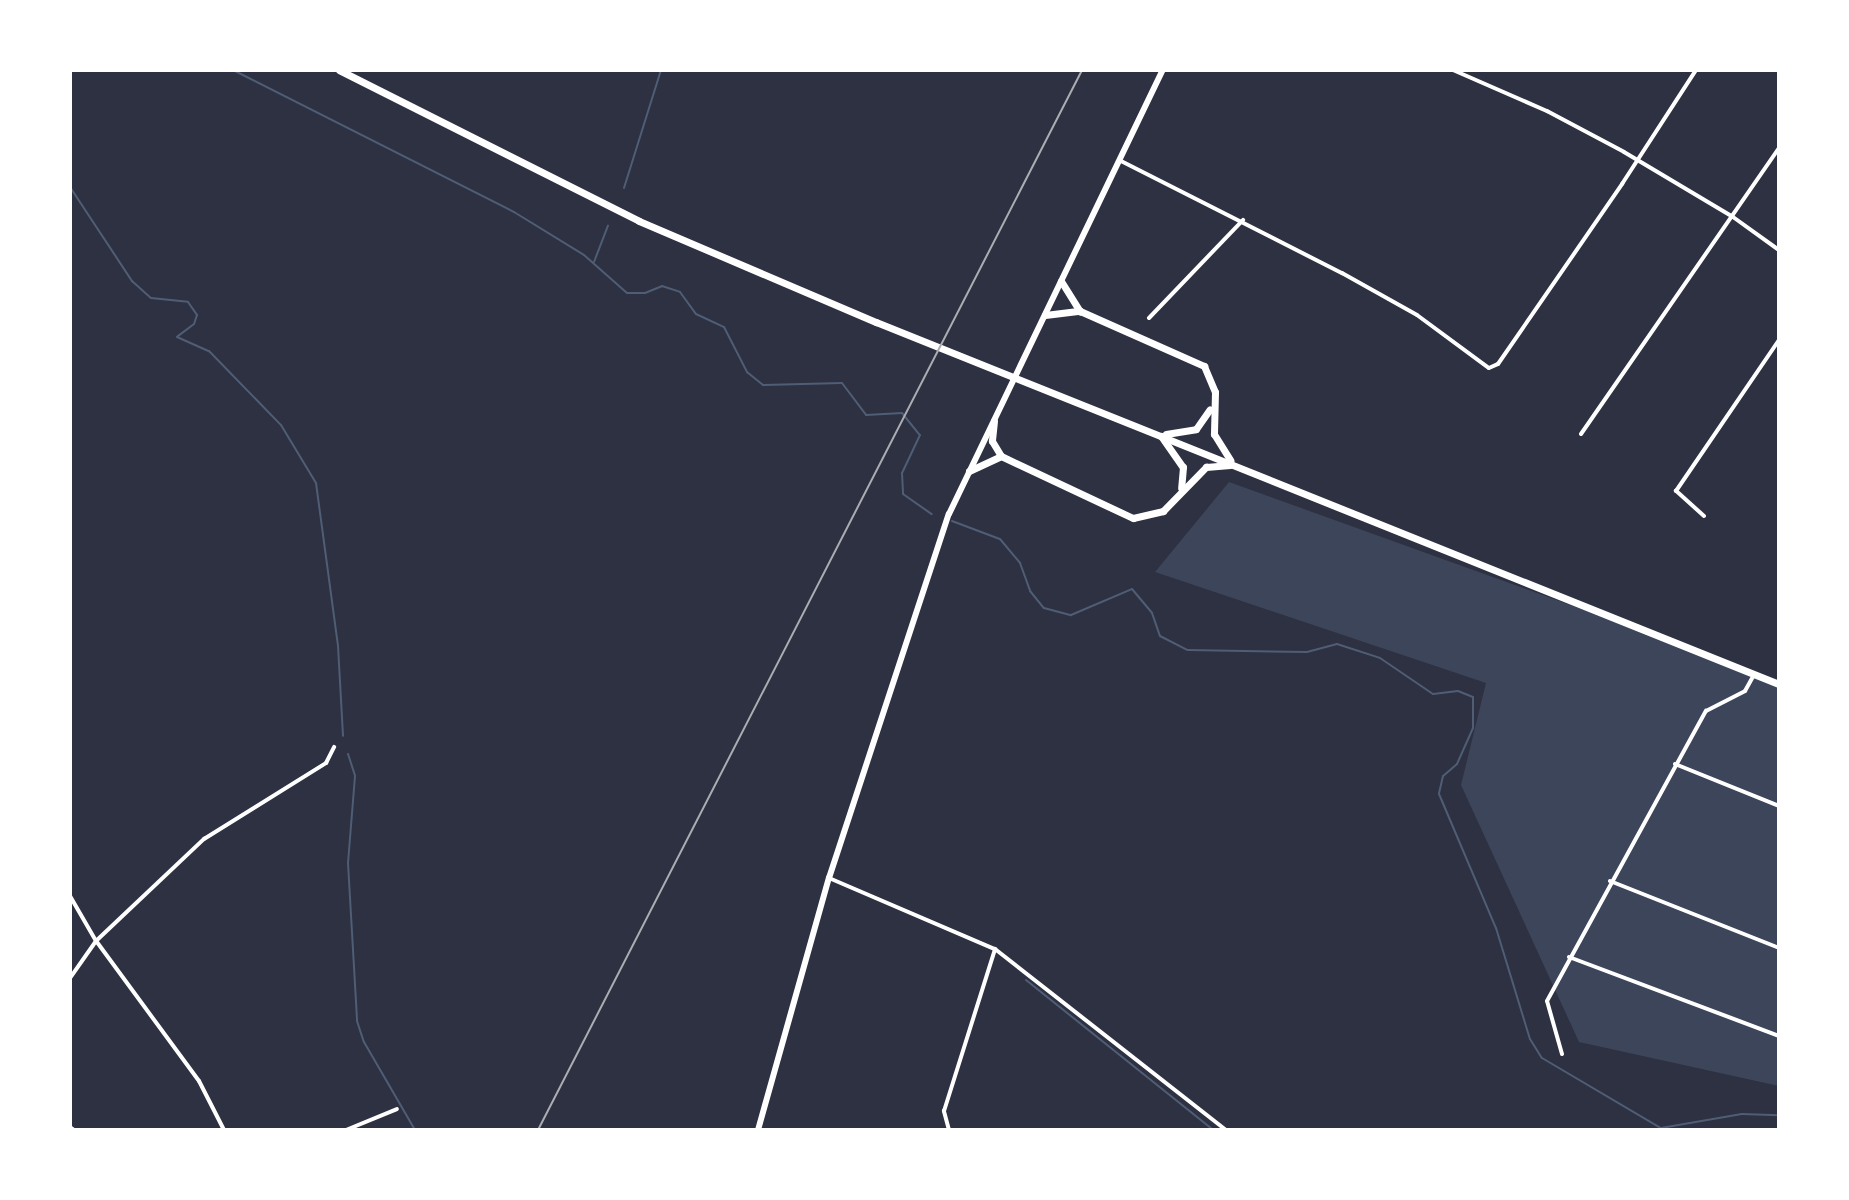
<!DOCTYPE html>
<style>
body{margin:0}
#map{position:relative;width:1849px;height:1200px;overflow:hidden;background:#2d3142;font-family:Manrope,sans-serif}
div>[style]{position:absolute}
.green>*{inset:0;background:#3c4559}
.stream>*{height:2px;margin:-1px;padding:0 1px;transform-origin:1px;border-radius:1px;background:#4f5d75}
.minor>*{height:4px;margin:-2px;padding:0 2px;transform-origin:2px;border-radius:2px;background:#fff}
.tertiary>*{height:6px;margin:-3px;padding:0 3px;transform-origin:3px;border-radius:3px;background:#fff}
.primary>*{height:7px;margin:-3.5px;padding:0 3.5px;transform-origin:3.5px;border-radius:3.5px;background:#fff}
.rail>*{height:2px;margin:-1px;padding:0 1px;transform-origin:1px;border-radius:1px;background:#abadb3}
span{translate:-50% -50%;white-space:nowrap;text-align:center;line-height:1.15;-webkit-text-stroke:8px #fff;paint-order:stroke}
.frame{position:absolute;inset:0;border:72px solid #fff;pointer-events:none}
</style>
<div id="map">
<div class="green">
<i style="clip-path:polygon(1229px 482px,1779px 680px,1779px 1086px,1579px 1042px,1461px 785px,1486px 683px,1155px 572px)"></i>
</div>
<div class="stream">
<i style="left:233px;top:70px;width:315px;rotate:26.8deg"></i>
<i style="left:514px;top:212px;width:82px;rotate:31.6deg"></i>
<i style="left:584px;top:255px;width:57px;rotate:41.5deg"></i>
<i style="left:627px;top:293px;width:18px"></i>
<i style="left:645px;top:293px;width:18px;rotate:-22deg"></i>
<i style="left:662px;top:286px;width:19px;rotate:18deg"></i>
<i style="left:680px;top:292px;width:27px;rotate:54deg"></i>
<i style="left:696px;top:314px;width:31px;rotate:25deg"></i>
<i style="left:724px;top:327px;width:51px;rotate:62.9deg"></i>
<i style="left:747px;top:372px;width:21px;rotate:39deg"></i>
<i style="left:763px;top:385px;width:79px;rotate:-1.5deg"></i>
<i style="left:842px;top:383px;width:40px;rotate:53deg"></i>
<i style="left:866px;top:415px;width:36px;rotate:-3deg"></i>
<i style="left:902px;top:413px;width:28px;rotate:51deg"></i>
<i style="left:920px;top:435px;width:42px;rotate:115.3deg"></i>
<i style="left:902px;top:473px;width:21px;rotate:87deg"></i>
<i style="left:903px;top:494px;width:35px;rotate:35deg"></i>
<i style="left:70px;top:187px;width:113px;rotate:56.6deg"></i>
<i style="left:132px;top:281px;width:25px;rotate:42deg"></i>
<i style="left:151px;top:298px;width:37px;rotate:6deg"></i>
<i style="left:188px;top:302px;width:16px;rotate:55deg"></i>
<i style="left:197px;top:315px;width:9px;rotate:108deg"></i>
<i style="left:194px;top:324px;width:21px;rotate:143deg"></i>
<i style="left:177px;top:337px;width:35px;rotate:24deg"></i>
<i style="left:209px;top:351px;width:103px;rotate:45.8deg"></i>
<i style="left:281px;top:425px;width:68px;rotate:58.9deg"></i>
<i style="left:316px;top:483px;width:164px;rotate:82.3deg"></i>
<i style="left:338px;top:646px;width:90px;rotate:86.8deg"></i>
<i style="left:624px;top:188px;width:124px;rotate:-72.6deg"></i>
<i style="left:594px;top:262px;width:39px;rotate:-69deg"></i>
<i style="left:952px;top:521px;width:51px;rotate:20.6deg"></i>
<i style="left:1000px;top:539px;width:31px;rotate:50deg"></i>
<i style="left:1020px;top:563px;width:30px;rotate:70deg"></i>
<i style="left:1030px;top:591px;width:22px;rotate:51deg"></i>
<i style="left:1044px;top:608px;width:28px;rotate:15deg"></i>
<i style="left:1071px;top:615px;width:66px;rotate:-23.1deg"></i>
<i style="left:1132px;top:589px;width:31px;rotate:50deg"></i>
<i style="left:1152px;top:613px;width:24px;rotate:71deg"></i>
<i style="left:1160px;top:636px;width:31px;rotate:27deg"></i>
<i style="left:1188px;top:650px;width:119px;rotate:1deg"></i>
<i style="left:1307px;top:652px;width:31px;rotate:-15deg"></i>
<i style="left:1337px;top:644px;width:45px;rotate:18deg"></i>
<i style="left:1380px;top:658px;width:64px;rotate:34.2deg"></i>
<i style="left:1433px;top:694px;width:25px;rotate:-7deg"></i>
<i style="left:1458px;top:691px;width:16px;rotate:22deg"></i>
<i style="left:1473px;top:697px;width:31px;rotate:90deg"></i>
<i style="left:1473px;top:728px;width:39px;rotate:114deg"></i>
<i style="left:1457px;top:764px;width:18px;rotate:139deg"></i>
<i style="left:1443px;top:776px;width:18px;rotate:103deg"></i>
<i style="left:1439px;top:794px;width:146px;rotate:67deg"></i>
<i style="left:1496px;top:928px;width:116px;rotate:73deg"></i>
<i style="left:1530px;top:1039px;width:22px;rotate:58deg"></i>
<i style="left:1542px;top:1058px;width:138px;rotate:30.5deg"></i>
<i style="left:1661px;top:1128px;width:82px;rotate:-9.8deg"></i>
<i style="left:1742px;top:1114px;width:37px;rotate:2deg"></i>
<i style="left:348px;top:754px;width:23px;rotate:72deg"></i>
<i style="left:355px;top:776px;width:87px;rotate:94.6deg"></i>
<i style="left:348px;top:863px;width:158px;rotate:86.7deg"></i>
<i style="left:357px;top:1021px;width:22px;rotate:72deg"></i>
<i style="left:364px;top:1042px;width:102px;rotate:59.9deg"></i>
<i style="left:1026px;top:980px;width:240px;rotate:38.7deg"></i>
</div>
<div class="minor">
<i style="left:1453px;top:70px;width:103px;rotate:23.6deg"></i>
<i style="left:1547px;top:111px;width:87px;rotate:28deg"></i>
<i style="left:1624px;top:152px;width:127px;rotate:30.8deg"></i>
<i style="left:1733px;top:217px;width:57px;rotate:35.7deg"></i>
<i style="left:1121px;top:161px;width:248px;rotate:26.9deg"></i>
<i style="left:1342px;top:273px;width:86px;rotate:29.2deg"></i>
<i style="left:1417px;top:315px;width:89px;rotate:36.4deg"></i>
<i style="left:1489px;top:368px;width:10px;rotate:-24deg"></i>
<i style="left:1498px;top:364px;width:219px;rotate:-55.4deg"></i>
<i style="left:1622px;top:184px;width:136px;rotate:-57deg"></i>
<i style="left:1149px;top:318px;width:136px;rotate:-46.2deg"></i>
<i style="left:1581px;top:434px;width:348px;rotate:-55.3deg"></i>
<i style="left:1704px;top:516px;width:38px;rotate:-138deg"></i>
<i style="left:1676px;top:491px;width:183px;rotate:-55.7deg"></i>
<i style="left:1675px;top:764px;width:112px;rotate:22deg"></i>
<i style="left:829px;top:878px;width:181px;rotate:23.2deg"></i>
<i style="left:995px;top:949px;width:293px;rotate:38.1deg"></i>
<i style="left:1610px;top:881px;width:182px;rotate:21.6deg"></i>
<i style="left:70px;top:896px;width:52px;rotate:60deg"></i>
<i style="left:96px;top:941px;width:45px;rotate:125.1deg"></i>
<i style="left:1569px;top:957px;width:224px;rotate:20.6deg"></i>
<i style="left:1562px;top:1054px;width:55px;rotate:-105.8deg"></i>
<i style="left:1547px;top:1001px;width:331px;rotate:-61.3deg"></i>
<i style="left:1706px;top:711px;width:44px;rotate:-27.1deg"></i>
<i style="left:1745px;top:691px;width:18px;rotate:-61deg"></i>
<i style="left:70px;top:1127px;width:5px;rotate:37deg"></i>
<i style="left:224px;top:1130px;width:55px;rotate:-117deg"></i>
<i style="left:199px;top:1081px;width:174px;rotate:-126.3deg"></i>
<i style="left:96px;top:941px;width:149px;rotate:-43.4deg"></i>
<i style="left:204px;top:839px;width:144px;rotate:-31.9deg"></i>
<i style="left:326px;top:763px;width:18px;rotate:-63deg"></i>
<i style="left:346px;top:1130px;width:55px;rotate:-22.4deg"></i>
<i style="left:949px;top:1130px;width:20px;rotate:-105deg"></i>
<i style="left:944px;top:1111px;width:170px;rotate:-72.5deg"></i>
</div>
<div class="tertiary">
<i style="left:758px;top:1130px;width:262px;rotate:-74.3deg"></i>
<i style="left:829px;top:878px;width:383px;rotate:-71.8deg"></i>
<i style="left:949px;top:514px;width:493px;rotate:-64.3deg"></i>
</div>
<div class="primary">
<i style="left:339px;top:70px;width:336px;rotate:26.7deg"></i>
<i style="left:639px;top:221px;width:258px;rotate:23.1deg"></i>
<i style="left:876px;top:322px;width:973px;rotate:21.85deg"></i>
<i style="left:1061px;top:281px;width:36px;rotate:58deg"></i>
<i style="left:1045px;top:315px;width:35px;rotate:-7deg"></i>
<i style="left:1080px;top:311px;width:136px;rotate:23.9deg"></i>
<i style="left:1204px;top:366px;width:28px;rotate:67deg"></i>
<i style="left:1215px;top:392px;width:42px;rotate:91.4deg"></i>
<i style="left:1214px;top:434px;width:31px;rotate:58deg"></i>
<i style="left:994px;top:421px;width:20px;rotate:96deg"></i>
<i style="left:992px;top:441px;width:17px;rotate:59deg"></i>
<i style="left:1001px;top:456px;width:146px;rotate:25.2deg"></i>
<i style="left:1133px;top:518px;width:31px;rotate:-13deg"></i>
<i style="left:1163px;top:511px;width:62px;rotate:-45.7deg"></i>
<i style="left:1206px;top:467px;width:24px;rotate:-5deg"></i>
<i style="left:1166px;top:434px;width:30px;rotate:-9deg"></i>
<i style="left:1196px;top:429px;width:24px;rotate:-55deg"></i>
<i style="left:1161px;top:436px;width:38px;rotate:55deg"></i>
<i style="left:1183px;top:467px;width:21px;rotate:95deg"></i>
<i style="left:969px;top:471px;width:35px;rotate:-25deg"></i>
</div>
<div class="rail">
<i style="left:538px;top:1130px;width:1191px;rotate:-62.83deg"></i>
</div>
<div class="frame"></div>
</div>
